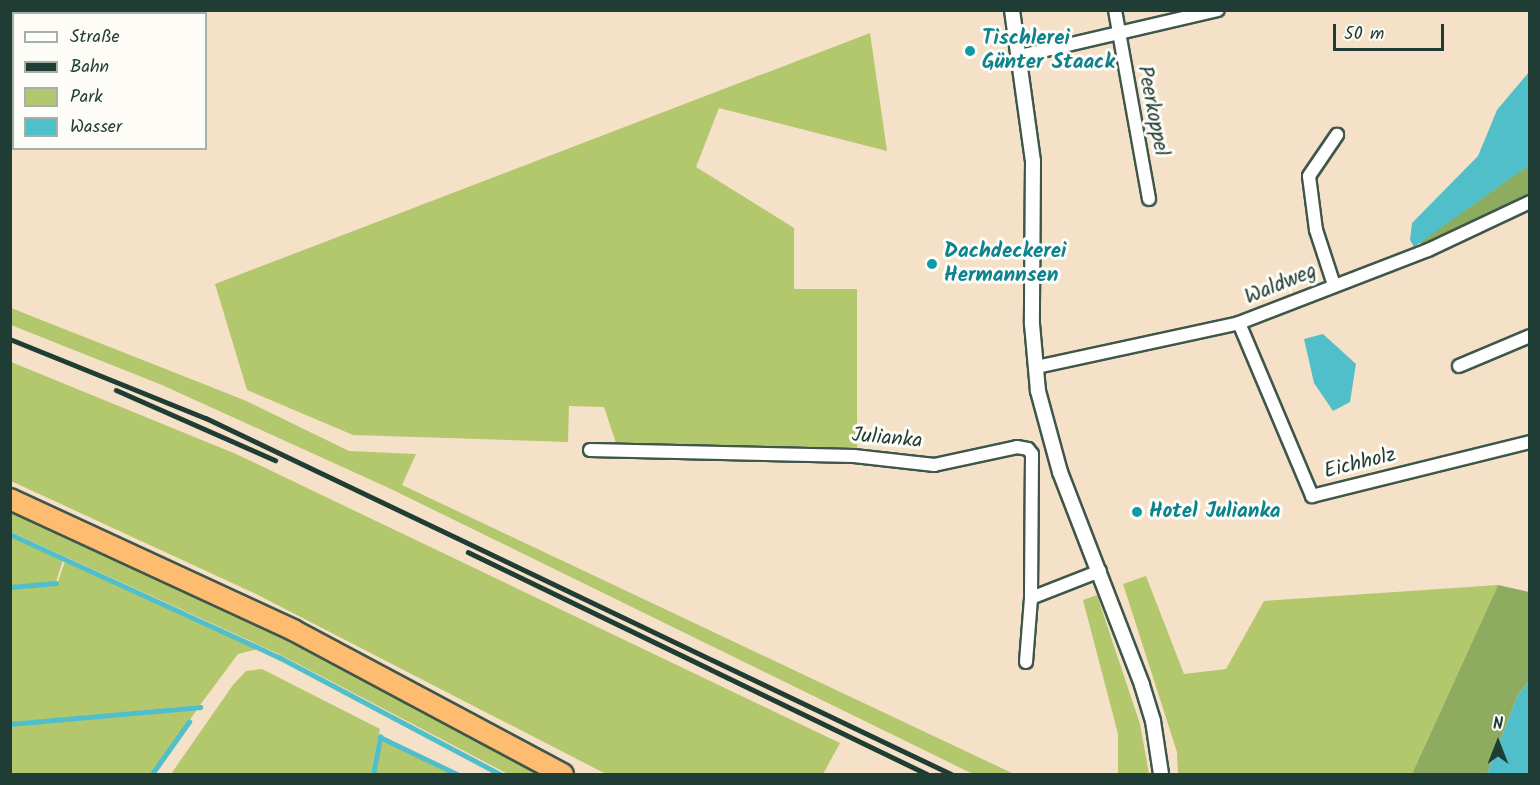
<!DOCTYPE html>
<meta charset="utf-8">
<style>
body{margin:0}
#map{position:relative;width:1540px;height:785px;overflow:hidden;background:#f5e1c7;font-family:Kalam,sans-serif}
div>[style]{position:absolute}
.green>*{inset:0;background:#b3c76c}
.forest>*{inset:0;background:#8eac60}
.water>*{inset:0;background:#51bfca}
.stream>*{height:4.5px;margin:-2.25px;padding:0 2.25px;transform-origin:2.25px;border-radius:2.25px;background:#51bfca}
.roads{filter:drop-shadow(2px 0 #3f564a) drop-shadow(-2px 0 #3f564a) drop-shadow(0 2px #3f564a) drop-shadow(0 -2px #3f564a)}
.minor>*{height:12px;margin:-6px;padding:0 6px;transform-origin:6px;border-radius:6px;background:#fff}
.tertiary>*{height:14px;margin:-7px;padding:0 7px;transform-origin:7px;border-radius:7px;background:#fff}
.trunk>*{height:20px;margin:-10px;padding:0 10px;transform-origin:10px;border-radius:10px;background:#febc70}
.rail>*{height:4.5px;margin:-2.25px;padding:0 2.25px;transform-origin:2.25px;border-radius:2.25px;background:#1f3d34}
.dots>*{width:16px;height:16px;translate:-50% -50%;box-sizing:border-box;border:3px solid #fdfcf7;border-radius:50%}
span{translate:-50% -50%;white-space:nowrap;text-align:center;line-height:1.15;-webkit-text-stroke:6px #fdfcf7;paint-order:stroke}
.culture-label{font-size:21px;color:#0d838f;font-weight:700}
.left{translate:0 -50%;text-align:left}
.street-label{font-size:21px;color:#1f3d34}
.frame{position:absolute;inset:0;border:12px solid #1f3d34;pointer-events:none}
.legend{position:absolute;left:12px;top:12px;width:195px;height:138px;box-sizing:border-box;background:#fdfcf7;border:2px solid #a4b0a9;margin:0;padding:8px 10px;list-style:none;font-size:18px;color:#1f3d34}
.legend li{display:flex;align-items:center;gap:12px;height:30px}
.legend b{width:30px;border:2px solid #a4b0a9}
.north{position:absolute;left:1468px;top:713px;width:60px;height:60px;-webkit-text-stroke:4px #fdfcf7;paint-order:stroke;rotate:0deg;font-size:16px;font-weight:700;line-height:24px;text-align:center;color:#1f3d34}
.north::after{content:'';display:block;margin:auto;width:21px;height:27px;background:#1f3d34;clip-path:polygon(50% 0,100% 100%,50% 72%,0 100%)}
.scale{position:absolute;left:1333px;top:24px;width:111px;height:27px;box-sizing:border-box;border:3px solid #1f3d34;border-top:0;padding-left:8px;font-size:18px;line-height:21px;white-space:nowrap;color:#1f3d34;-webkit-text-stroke:4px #fdfcf7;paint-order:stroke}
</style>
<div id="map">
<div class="green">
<i style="clip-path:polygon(870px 33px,887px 151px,719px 108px,696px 167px,794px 228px,794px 289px,857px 289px,857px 448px,616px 443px,604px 407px,569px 406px,568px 442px,353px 435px,247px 390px,215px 284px)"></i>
<i style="clip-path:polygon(11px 308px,244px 400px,349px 451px,416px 454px,402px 485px,1014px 774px,973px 774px,391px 489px,162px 385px,11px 325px)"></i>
<i style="clip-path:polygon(11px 362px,236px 454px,840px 743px,823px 774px,606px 774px,256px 594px,11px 481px)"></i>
<i style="clip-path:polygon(11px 510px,241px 617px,540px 774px,508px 774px,281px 655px,11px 532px)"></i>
<i style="clip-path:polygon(11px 535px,63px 560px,56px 582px,11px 586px)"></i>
<i style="clip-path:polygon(65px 561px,162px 605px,258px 649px,238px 654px,200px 705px,11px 723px,11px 589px,57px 585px)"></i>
<i style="clip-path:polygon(1146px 576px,1184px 674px,1226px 669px,1264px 601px,1498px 585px,1412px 774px,1178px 774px,1177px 752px,1123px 584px)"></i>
<i style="clip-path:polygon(1097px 595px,1140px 724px,1149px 774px,1118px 774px,1118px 734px,1083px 600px)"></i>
<i style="clip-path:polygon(262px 669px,380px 729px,371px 774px,171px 774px,233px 685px,246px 671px)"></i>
<i style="clip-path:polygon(198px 708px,152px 774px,11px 774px,11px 725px)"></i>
<i style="clip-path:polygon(382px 740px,454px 774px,375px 774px)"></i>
</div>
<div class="forest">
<i style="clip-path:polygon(1529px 165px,1529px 194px,1421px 245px,1420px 242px)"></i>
<i style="clip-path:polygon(1498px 585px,1529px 592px,1529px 681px,1518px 695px,1487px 774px,1412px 774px)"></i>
</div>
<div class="water">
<i style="clip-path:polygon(1529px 72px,1529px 165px,1414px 247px,1410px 240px,1412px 223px,1478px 156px,1497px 110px)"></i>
<i style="clip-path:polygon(1323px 334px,1356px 364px,1350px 402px,1333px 411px,1314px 383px,1304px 339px)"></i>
<i style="clip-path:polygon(1529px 681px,1529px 774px,1487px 774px,1518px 695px)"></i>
</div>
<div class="stream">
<i style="left:10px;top:534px;width:296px;rotate:24.6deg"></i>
<i style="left:279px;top:657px;width:250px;rotate:27.9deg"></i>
<i style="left:10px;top:587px;width:46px;rotate:-5deg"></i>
<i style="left:10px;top:724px;width:191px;rotate:-5.1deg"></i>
<i style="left:152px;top:774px;width:64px;rotate:-54.6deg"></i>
<i style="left:373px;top:774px;width:38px;rotate:-79deg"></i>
<i style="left:380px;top:737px;width:85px;rotate:25.7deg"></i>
</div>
<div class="roads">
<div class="minor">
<i style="left:1115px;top:10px;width:192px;rotate:79.8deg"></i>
<i style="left:1020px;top:56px;width:203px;rotate:-13.1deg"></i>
<i style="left:1334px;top:285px;width:58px;rotate:-108.1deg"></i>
<i style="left:1316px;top:230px;width:54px;rotate:-97.4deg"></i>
<i style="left:1309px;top:176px;width:50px;rotate:-55.7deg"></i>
<i style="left:1239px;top:323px;width:188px;rotate:67.1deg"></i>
<i style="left:1312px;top:496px;width:225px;rotate:-13.9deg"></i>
<i style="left:1459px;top:366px;width:77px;rotate:-22.9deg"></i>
<i style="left:1036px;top:367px;width:208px;rotate:-12.2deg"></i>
<i style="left:1239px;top:323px;width:203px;rotate:-21.1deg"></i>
<i style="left:1428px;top:250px;width:113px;rotate:-25.2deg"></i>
<i style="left:590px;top:450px;width:264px;rotate:1.3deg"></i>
<i style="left:854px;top:456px;width:81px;rotate:6.4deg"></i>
<i style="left:934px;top:465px;width:85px;rotate:-12.2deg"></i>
<i style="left:1017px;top:447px;width:11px;rotate:10deg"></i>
<i style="left:1028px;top:449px;width:6px;rotate:51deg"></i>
<i style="left:1032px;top:454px;width:144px;rotate:90.4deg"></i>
<i style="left:1031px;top:598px;width:74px;rotate:-21.4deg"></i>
<i style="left:1026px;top:662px;width:64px;rotate:-85.5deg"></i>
</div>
<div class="tertiary">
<i style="left:1012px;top:10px;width:152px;rotate:82.1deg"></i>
<i style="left:1033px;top:161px;width:163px;rotate:90.4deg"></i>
<i style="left:1032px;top:324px;width:67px;rotate:84.9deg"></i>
<i style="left:1038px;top:391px;width:84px;rotate:74.8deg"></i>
<i style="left:1060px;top:472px;width:228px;rotate:68.9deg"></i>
<i style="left:1142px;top:685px;width:38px;rotate:73deg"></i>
<i style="left:1153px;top:721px;width:54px;rotate:81.4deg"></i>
</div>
<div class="trunk">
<i style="left:10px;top:499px;width:312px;rotate:24.8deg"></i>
<i style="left:293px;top:630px;width:306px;rotate:28.1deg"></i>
</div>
</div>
<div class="rail">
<i style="left:10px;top:339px;width:211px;rotate:22deg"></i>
<i style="left:206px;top:418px;width:826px;rotate:25.54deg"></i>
<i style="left:116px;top:390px;width:174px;rotate:23.8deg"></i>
<i style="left:468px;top:552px;width:510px;rotate:25.81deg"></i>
</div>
<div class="dots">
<i style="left:970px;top:51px;background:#0f9aa8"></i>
<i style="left:932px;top:264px;background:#0f9aa8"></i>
<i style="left:1137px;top:512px;background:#0f9aa8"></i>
</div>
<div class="culture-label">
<span class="left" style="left:982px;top:51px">Tischlerei<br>Günter Staack</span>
<span class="left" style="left:944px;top:264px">Dachdeckerei<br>Hermannsen</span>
<span class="left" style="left:1149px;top:512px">Hotel Julianka</span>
</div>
<div class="street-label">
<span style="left:1152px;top:111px;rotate:79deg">Peerkoppel</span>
<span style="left:1281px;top:285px;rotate:-22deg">Waldweg</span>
<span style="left:887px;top:439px;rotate:5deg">Julianka</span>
<span style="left:1360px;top:464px;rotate:-14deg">Eichholz</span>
</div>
<div class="frame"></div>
<ul class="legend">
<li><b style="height:8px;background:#fff"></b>Straße</li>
<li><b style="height:8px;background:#1f3d34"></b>Bahn</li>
<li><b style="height:16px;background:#b3c76c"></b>Park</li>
<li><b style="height:16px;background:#51bfca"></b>Wasser</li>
</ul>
<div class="north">N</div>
<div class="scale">50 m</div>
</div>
